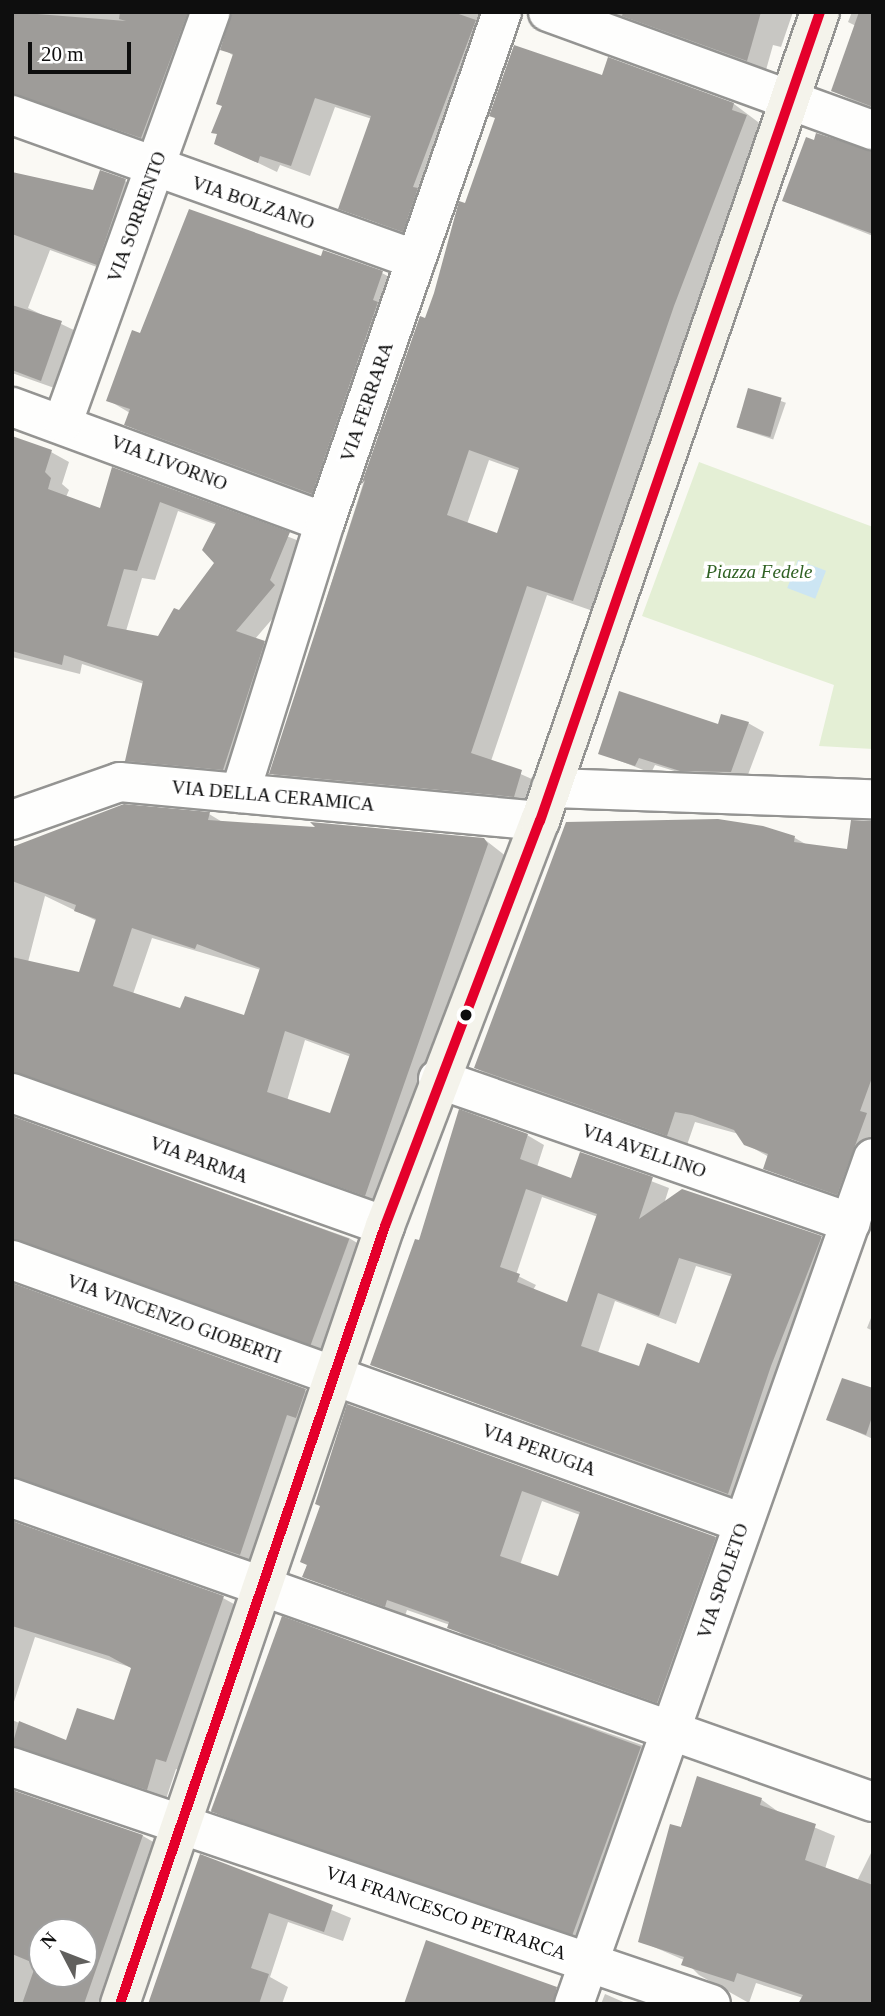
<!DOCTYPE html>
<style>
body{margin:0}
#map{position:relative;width:885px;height:2016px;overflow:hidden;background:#faf9f4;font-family:Georgia,serif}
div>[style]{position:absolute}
.green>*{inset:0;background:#e4efd5}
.water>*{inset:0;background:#cce5f3;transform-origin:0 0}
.shadow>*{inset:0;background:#0003;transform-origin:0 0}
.building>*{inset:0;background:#9e9c99;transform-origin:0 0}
.roads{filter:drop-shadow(2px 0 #949492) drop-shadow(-2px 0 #949492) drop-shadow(0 2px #949492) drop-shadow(0 -2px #949492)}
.street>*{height:38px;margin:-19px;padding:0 19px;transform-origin:19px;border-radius:19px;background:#fefefd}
.secondary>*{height:38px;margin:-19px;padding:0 19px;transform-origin:19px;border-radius:19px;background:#f4f3eb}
.bus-1>*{height:10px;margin:-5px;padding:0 5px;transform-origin:5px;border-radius:5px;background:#e4002b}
.dots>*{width:19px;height:19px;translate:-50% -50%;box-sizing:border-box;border:4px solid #fff;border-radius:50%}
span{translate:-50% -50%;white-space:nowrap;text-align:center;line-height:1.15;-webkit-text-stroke:7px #fff;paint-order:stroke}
.street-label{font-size:19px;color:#0e0e0e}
.park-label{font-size:19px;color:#2f6123;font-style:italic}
.frame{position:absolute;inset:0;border:14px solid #0e0e0e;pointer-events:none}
.north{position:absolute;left:28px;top:1918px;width:70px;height:70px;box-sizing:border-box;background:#fff;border:2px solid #9f9f9f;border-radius:50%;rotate:312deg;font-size:19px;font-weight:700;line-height:28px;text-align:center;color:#0e0e0e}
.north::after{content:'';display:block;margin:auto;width:24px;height:32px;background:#61605e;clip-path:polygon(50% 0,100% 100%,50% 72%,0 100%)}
.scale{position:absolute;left:28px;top:42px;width:103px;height:32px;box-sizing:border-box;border:4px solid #0e0e0e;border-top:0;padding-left:9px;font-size:21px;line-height:24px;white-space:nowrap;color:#0e0e0e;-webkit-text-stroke:5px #fff;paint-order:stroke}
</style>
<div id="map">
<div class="green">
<i style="clip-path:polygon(699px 462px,873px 527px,873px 749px,819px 746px,834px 685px,642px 616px)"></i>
</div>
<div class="water">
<i style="left:798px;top:560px;width:30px;height:30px;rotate:21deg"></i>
</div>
<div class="shadow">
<i style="clip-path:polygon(12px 12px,212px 12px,160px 147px,30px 104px,12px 93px)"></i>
<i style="clip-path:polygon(233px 12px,504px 12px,422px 241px,340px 208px,372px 119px,335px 107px,310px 176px,280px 165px,277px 172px,216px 143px,234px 56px,223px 49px)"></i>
<i style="clip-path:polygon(606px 12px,793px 12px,781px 47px,773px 45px,766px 70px)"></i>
<i style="clip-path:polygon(852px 12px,873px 12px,873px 110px,833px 91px,856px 26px,848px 22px)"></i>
<i style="clip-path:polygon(evenodd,603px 77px,734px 104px,766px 128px,693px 318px,593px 611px,547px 595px,491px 761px,541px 783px,533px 807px,290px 784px,271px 773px,363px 484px,421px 318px,426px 320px,466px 205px,603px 77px,489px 460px,520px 471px,498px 535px,467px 524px,489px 460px)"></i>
<i style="clip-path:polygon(873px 152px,873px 236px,784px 201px)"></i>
<i style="clip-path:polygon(12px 174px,94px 192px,125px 181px,144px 192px,116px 274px,50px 250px,28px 308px,80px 333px,60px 390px,12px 373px)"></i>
<i style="clip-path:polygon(322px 258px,382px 273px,402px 284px,332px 504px,146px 435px,126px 424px,130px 413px,108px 400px,141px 335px)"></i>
<i style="left:749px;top:390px;width:39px;height:39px;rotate:19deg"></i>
<i style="clip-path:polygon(evenodd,51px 452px,69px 462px,62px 484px,69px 490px,66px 497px,101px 510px,113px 469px,307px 544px,292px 596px,255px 639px,282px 653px,241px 779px,145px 770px,127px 760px,144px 684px,82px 664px,80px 674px,12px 657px,12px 562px,51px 452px,178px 511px,217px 525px,216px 563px,159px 638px,126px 631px,142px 578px,155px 580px,178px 511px)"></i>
<i style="clip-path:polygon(748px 723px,764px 732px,746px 780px,697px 778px,655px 765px,651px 773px,600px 753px)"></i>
<i style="clip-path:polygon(evenodd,209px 814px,224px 823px,484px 839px,507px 857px,385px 1206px,40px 1083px,18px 1086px,12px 1095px,12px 849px,209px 814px,45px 896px,97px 921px,80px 974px,28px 962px,45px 896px,209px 814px,152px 938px,261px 970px,245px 1017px,182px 1010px,133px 994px,152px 938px,209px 814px,305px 1040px,351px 1057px,331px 1115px,287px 1101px,305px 1040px)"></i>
<i style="clip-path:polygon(873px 822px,873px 1161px,856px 1205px,765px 1168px,769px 1157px,746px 1144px,739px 1134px,695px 1122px,687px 1145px,496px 1079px,476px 1068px,795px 838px,809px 846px,848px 851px)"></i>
<i style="clip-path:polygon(12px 1110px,14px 1119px,349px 1238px,369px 1250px,333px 1355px,40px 1250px,18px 1253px,12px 1262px)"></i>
<i style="clip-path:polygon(evenodd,527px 1135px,544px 1145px,537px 1167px,572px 1180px,581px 1154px,669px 1188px,664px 1204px,821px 1238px,837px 1247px,745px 1502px,372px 1365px,420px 1242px,527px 1135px,542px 1197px,598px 1217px,568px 1304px,533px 1290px,536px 1285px,516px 1275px,542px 1197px,527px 1135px,696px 1266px,733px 1277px,700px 1365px,640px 1368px,598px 1353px,615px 1301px,676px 1324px,696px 1266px)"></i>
<i style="clip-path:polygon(12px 1277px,14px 1286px,306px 1391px,325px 1402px,260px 1565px,40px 1488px,27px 1487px,12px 1500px)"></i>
<i style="clip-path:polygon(873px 1313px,873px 1331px,867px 1328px)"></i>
<i style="clip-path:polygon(873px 1390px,873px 1439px,828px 1419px)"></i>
<i style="clip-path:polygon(evenodd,349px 1406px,715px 1538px,735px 1549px,677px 1713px,468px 1639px,450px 1625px,407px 1610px,405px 1616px,304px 1576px,349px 1406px,542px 1501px,580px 1515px,559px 1579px,520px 1565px,542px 1501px)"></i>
<i style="clip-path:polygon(12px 1518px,18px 1525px,223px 1598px,243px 1609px,186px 1772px,176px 1769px,166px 1799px,12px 1769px,12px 1720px,67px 1742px,115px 1723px,133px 1668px,35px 1637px,12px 1708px)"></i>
<i style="clip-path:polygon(283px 1619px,642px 1745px,661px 1757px,595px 1945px,230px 1821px,211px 1810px)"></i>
<i style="clip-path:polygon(698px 1779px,762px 1800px,780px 1813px,835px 1836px,825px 1869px,857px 1881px,873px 1849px,873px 2004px,803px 1998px,756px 1983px,749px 2003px,699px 1975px,684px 1960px,640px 1941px)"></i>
<i style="clip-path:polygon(evenodd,12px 1787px,18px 1794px,143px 1836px,162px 1847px,106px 2004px,12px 2004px,12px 1787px,42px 1932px,84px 1932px,84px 1974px,42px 1974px,42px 1932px)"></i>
<i style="clip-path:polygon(201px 1856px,351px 1918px,343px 1941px,288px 1922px,270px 1977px,288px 1987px,282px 2004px,151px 2004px)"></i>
<i style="clip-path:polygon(605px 1994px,628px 2004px,601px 2004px)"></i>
</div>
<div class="building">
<i style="clip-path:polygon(12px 12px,126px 21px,119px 19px,120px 12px,188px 12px,141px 138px,12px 94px)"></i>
<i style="clip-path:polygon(232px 12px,453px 12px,476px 20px,413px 187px,418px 188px,403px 232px,338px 209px,371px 116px,315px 98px,291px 166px,260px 156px,258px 163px,214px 144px,217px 134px,211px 133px,222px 106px,216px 104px,233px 54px,220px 50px)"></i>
<i style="clip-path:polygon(623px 12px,761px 12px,747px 61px,622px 16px)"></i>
<i style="clip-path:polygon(859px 12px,873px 12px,873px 107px,831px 91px)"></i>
<i style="clip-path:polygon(evenodd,514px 45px,602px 75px,608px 57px,734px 103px,732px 110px,747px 115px,674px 306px,573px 601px,527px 586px,471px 753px,522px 770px,514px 797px,269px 774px,365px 480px,361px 485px,420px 316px,425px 318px,434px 293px,459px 201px,465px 203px,495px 118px,489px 116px,514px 45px,469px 450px,519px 468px,497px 533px,447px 515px,469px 450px)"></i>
<i style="clip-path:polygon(816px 133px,873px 151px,873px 234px,782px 201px,806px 137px,814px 140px)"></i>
<i style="clip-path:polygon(100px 170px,126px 179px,97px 265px,12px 234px,12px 172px,93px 190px)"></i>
<i style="clip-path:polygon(189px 209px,321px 256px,323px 250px,383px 271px,373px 300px,378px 302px,312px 494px,124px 425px,130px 409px,106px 401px,132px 330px,140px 333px)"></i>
<i style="clip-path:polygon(12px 305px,62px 321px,41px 381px,12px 370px)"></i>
<i style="left:748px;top:388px;width:35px;height:41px;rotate:16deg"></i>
<i style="clip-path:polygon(evenodd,12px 436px,52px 450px,45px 472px,51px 478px,48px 489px,100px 508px,112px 467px,290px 532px,270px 580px,275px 585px,236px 631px,265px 641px,223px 770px,125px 761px,143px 681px,64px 655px,62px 665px,12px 651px,12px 436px,160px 502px,216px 523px,202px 550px,214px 563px,179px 610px,174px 608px,158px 636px,107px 626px,124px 569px,137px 571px,160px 502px)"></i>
<i style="clip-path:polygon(619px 691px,718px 724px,721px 714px,749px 722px,731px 772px,680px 771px,639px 758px,635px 766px,598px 754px)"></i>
<i style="clip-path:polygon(evenodd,124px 804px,210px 812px,208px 820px,315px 827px,310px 822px,484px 838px,488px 844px,365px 1196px,12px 1072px,12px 957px,79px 972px,96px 919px,74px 911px,76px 905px,12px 881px,12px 847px,124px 804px,132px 928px,195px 949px,197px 944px,260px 968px,244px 1015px,185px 996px,180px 1008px,113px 986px,132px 928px,124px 804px,285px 1031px,350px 1054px,330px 1113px,267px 1092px,285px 1031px)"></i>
<i style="clip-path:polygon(718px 819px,763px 826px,795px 836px,794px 842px,847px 849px,851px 820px,873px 821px,873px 1075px,860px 1111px,867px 1113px,837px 1195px,763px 1169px,768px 1154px,744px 1145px,734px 1130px,692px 1115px,675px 1112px,667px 1136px,474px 1068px,566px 822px)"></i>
<i style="clip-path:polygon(evenodd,459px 1109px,528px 1134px,520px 1159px,571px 1178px,580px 1152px,653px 1177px,639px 1219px,682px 1189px,822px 1236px,771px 1366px,728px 1494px,370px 1365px,415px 1239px,419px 1240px,459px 1109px,526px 1189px,597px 1214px,567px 1302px,517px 1282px,520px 1274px,500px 1267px,526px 1189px,459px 1109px,679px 1258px,732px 1274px,699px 1363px,647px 1343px,639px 1366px,581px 1346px,598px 1293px,659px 1316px,679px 1258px)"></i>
<i style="left:12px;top:1116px;width:359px;height:123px;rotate:20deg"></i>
<i style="clip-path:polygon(12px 1283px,306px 1389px,296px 1418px,287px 1415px,240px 1555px,12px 1477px)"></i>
<i style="clip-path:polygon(842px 1378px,873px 1388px,873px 1414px,866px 1435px,826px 1420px)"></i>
<i style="clip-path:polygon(evenodd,347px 1404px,716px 1537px,657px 1703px,447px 1628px,449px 1622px,387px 1600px,385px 1607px,302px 1577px,307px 1565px,300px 1562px,320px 1506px,315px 1504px,347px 1404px,522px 1491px,580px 1512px,558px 1576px,500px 1556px,522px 1491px)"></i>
<i style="clip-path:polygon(12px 1521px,224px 1596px,166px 1762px,156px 1759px,147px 1790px,12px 1746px,19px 1721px,66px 1740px,77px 1708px,114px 1720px,131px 1668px,109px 1656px,12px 1626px)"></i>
<i style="left:282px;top:1616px;width:382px;height:208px;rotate:20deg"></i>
<i style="clip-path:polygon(697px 1776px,762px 1798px,760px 1805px,816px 1824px,805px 1860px,873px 1885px,873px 2004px,798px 2004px,803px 1995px,737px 1973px,734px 1982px,681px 1965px,684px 1957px,638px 1942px,670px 1824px,681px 1827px)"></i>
<i style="clip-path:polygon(evenodd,12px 1790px,143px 1835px,84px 2004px,22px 2004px,36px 1964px,12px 1954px,12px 1790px,42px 1932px,84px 1932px,84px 1974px,42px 1974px,42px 1932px)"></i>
<i style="clip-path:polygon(200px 1854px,333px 1905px,324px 1932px,269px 1913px,251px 1968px,269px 1974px,259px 2004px,148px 2004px)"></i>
<i style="clip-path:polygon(426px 1940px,557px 1987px,553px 2004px,404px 2004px)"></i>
</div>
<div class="roads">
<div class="street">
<i style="left:548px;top:12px;width:346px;rotate:20deg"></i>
<i style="left:12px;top:115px;width:429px;rotate:19.7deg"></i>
<i style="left:12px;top:407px;width:333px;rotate:20.2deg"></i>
<i style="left:63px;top:422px;width:436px;rotate:-70.2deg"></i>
<i style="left:551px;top:788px;width:322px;rotate:2deg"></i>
<i style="left:240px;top:793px;width:284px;rotate:-72.6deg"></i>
<i style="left:325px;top:522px;width:540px;rotate:-70.86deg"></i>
<i style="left:12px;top:820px;width:114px;rotate:-19.4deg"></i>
<i style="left:120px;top:782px;width:422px;rotate:5.3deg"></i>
<i style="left:438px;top:1079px;width:437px;rotate:19.2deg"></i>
<i style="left:12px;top:1093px;width:396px;rotate:19.6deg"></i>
<i style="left:12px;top:1260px;width:777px;rotate:19.79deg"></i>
<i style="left:12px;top:1498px;width:913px;rotate:19.45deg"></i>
<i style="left:12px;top:1767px;width:738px;rotate:18.73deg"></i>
<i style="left:574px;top:2004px;width:897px;rotate:-70.54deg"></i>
</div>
<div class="secondary">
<i style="left:120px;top:2004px;width:822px;rotate:-71.19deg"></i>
<i style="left:385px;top:1226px;width:434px;rotate:-69.1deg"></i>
<i style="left:540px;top:821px;width:856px;rotate:-70.91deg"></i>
</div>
</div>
<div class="bus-1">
<i style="left:120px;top:2004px;width:822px;rotate:-71.19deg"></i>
<i style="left:385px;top:1226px;width:434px;rotate:-69.1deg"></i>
<i style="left:540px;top:821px;width:856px;rotate:-70.91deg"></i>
</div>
<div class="dots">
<i style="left:466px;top:1015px;background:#0e0e0e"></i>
</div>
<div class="street-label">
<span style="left:253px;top:203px;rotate:19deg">VIA BOLZANO</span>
<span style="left:137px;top:217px;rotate:-70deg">VIA SORRENTO</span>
<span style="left:367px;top:402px;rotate:-71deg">VIA FERRARA</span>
<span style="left:169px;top:463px;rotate:21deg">VIA LIVORNO</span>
<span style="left:273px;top:796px;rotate:5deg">VIA DELLA CERAMICA</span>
<span style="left:644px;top:1151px;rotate:19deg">VIA AVELLINO</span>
<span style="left:199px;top:1160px;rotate:20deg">VIA PARMA</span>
<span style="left:174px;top:1319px;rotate:20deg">VIA VINCENZO GIOBERTI</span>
<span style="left:539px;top:1450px;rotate:20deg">VIA PERUGIA</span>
<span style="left:723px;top:1581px;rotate:-71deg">VIA SPOLETO</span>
<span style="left:446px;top:1913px;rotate:19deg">VIA FRANCESCO PETRARCA</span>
</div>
<div class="park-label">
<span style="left:759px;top:572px">Piazza Fedele</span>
</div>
<div class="frame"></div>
<div class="north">N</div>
<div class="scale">20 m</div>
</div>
